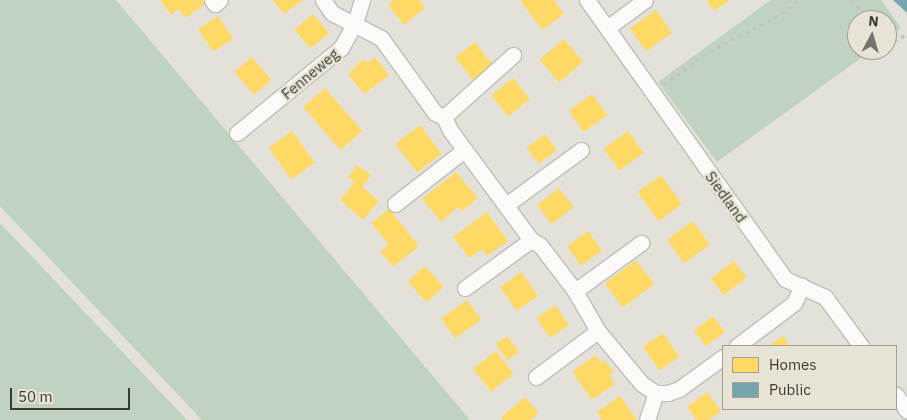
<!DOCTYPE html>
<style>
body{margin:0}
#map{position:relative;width:907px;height:420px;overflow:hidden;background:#e3e1d9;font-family:"IBM Plex Sans",sans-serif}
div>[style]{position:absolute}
.green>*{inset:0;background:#c0d3c1}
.homes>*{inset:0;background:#ffd966;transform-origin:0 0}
.public>*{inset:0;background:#76a5af}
.path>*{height:3px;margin-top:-1.5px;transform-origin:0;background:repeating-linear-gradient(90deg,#c2c2be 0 4px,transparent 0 8px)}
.roads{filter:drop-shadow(1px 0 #c0beb9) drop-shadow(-1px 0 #c0beb9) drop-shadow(0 1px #c0beb9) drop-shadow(0 -1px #c0beb9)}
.minor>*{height:15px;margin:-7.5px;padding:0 7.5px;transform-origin:7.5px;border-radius:7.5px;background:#fbfaf9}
span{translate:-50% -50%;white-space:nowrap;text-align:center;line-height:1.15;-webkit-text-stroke:5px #e7e4d5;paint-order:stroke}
.street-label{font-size:15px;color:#3a3933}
.legend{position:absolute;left:722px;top:345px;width:175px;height:65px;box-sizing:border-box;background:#e7e4d5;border:1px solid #a2a094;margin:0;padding:6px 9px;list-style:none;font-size:15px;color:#3a3933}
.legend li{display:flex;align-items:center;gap:10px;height:25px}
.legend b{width:25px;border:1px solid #a2a094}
.north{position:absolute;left:847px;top:10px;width:50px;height:50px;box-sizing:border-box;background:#e7e4d5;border:1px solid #a2a094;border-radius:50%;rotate:6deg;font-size:14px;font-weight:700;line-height:20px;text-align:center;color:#3a3933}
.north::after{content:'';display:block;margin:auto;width:18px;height:22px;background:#75746d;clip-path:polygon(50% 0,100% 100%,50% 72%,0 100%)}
.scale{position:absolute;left:10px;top:388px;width:120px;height:22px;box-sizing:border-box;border:2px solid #3a3933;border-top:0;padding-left:6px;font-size:15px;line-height:18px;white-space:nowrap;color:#3a3933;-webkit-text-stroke:4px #e7e4d5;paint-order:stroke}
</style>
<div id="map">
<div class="green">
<i style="clip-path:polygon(0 0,116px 0,470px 420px,202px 420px,0 206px)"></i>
<i style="clip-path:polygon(771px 0,881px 0,901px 28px,887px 39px,887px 20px,857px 20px,857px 50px,872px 50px,717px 162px,658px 82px)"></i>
<i style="clip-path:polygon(0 223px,187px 420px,0 420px)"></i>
</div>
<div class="homes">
<i style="clip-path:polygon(160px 0,202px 0,205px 4px,185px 18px,179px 9px,171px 15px)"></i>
<i style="clip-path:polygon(273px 0,303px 0,284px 14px)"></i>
<i style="clip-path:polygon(394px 0,419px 0,425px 8px,404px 25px,388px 5px)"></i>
<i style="clip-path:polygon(520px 0,554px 0,564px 14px,542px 30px)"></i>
<i style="clip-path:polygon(706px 0,730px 0,714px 11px)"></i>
<i style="left:656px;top:10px;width:28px;height:32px;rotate:55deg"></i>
<i style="left:313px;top:14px;width:25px;height:24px;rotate:50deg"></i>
<i style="left:218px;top:16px;width:27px;height:24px;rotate:56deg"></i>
<i style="left:564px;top:39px;width:30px;height:32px;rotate:50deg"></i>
<i style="left:475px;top:42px;width:29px;height:25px;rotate:52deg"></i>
<i style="left:252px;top:57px;width:30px;height:23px;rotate:50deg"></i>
<i style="clip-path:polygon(375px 57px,389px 75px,364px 94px,348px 74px,363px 59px,367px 63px)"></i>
<i style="left:513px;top:78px;width:27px;height:28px;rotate:51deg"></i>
<i style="left:325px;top:88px;width:57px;height:29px;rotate:49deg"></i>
<i style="left:592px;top:94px;width:26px;height:29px;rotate:54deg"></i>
<i style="left:420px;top:125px;width:36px;height:31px;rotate:53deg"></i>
<i style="left:292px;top:131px;width:39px;height:29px;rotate:54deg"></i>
<i style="left:628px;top:131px;width:27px;height:30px;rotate:54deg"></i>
<i style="left:545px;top:134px;width:20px;height:23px;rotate:53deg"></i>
<i style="clip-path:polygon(357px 165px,371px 175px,362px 187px,379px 201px,363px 220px,340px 200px,355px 181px,348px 177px)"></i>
<i style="clip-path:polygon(456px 172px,478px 198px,462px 211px,458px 207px,441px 222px,422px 199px)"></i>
<i style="left:661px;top:175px;width:36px;height:29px;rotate:54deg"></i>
<i style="left:559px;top:188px;width:24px;height:28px;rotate:52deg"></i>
<i style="clip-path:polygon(389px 209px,419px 246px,393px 267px,380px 251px,389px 245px,371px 223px)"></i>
<i style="clip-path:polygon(487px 212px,508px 241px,487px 256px,482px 249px,469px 258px,453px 237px)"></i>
<i style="left:693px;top:221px;width:29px;height:32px;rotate:54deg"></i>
<i style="left:588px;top:231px;width:24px;height:26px;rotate:54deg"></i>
<i style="left:636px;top:260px;width:30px;height:39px;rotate:53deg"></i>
<i style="left:734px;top:261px;width:21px;height:29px;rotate:53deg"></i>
<i style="left:425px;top:266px;width:28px;height:23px;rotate:48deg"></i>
<i style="left:521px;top:272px;width:29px;height:26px;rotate:54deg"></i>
<i style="left:467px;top:300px;width:24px;height:32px;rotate:54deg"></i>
<i style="left:555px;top:305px;width:24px;height:23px;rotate:54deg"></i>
<i style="left:713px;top:316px;width:20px;height:24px;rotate:53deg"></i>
<i style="left:663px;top:333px;width:29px;height:24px;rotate:56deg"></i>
<i style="left:507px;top:336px;width:20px;height:14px;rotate:53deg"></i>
<i style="clip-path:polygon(783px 336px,790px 346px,768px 346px)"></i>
<i style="left:496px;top:351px;width:29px;height:29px;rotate:52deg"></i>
<i style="clip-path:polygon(596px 355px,601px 363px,605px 360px,614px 372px,609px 375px,615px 384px,592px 400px,572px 372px)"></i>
<i style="clip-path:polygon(707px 392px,721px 411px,709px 420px,697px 420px,687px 407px)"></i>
<i style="clip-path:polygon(620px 396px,637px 420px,602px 420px,597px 412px)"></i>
<i style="clip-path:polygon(525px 397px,539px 413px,531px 420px,503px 420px,501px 417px)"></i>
</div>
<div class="public">
<i style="clip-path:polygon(893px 0,907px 0,907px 13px)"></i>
</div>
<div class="path">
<i style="left:850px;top:0;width:31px;rotate:40deg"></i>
<i style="left:887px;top:34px;width:10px;rotate:45deg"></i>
<i style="left:894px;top:41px;width:15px;rotate:-28deg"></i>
<i style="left:664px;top:85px;width:57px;rotate:-36.5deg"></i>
<i style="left:710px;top:51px;width:73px;rotate:-26.9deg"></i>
<i style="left:775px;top:18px;width:31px;rotate:-36deg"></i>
</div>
<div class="roads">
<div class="minor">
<i style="left:212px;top:0;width:5px;rotate:53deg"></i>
<i style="left:215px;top:4px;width:6px;rotate:-39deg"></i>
<i style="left:323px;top:0;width:16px;rotate:55deg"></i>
<i style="left:332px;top:13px;width:55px;rotate:27deg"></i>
<i style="left:381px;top:38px;width:92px;rotate:54.2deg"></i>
<i style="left:435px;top:113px;width:10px;rotate:24deg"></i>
<i style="left:444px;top:117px;width:14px;rotate:65deg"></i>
<i style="left:450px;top:130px;width:137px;rotate:53.6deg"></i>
<i style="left:531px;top:240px;width:10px;rotate:29deg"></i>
<i style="left:540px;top:245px;width:58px;rotate:52.7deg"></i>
<i style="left:575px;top:291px;width:46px;rotate:60.1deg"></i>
<i style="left:598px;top:331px;width:69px;rotate:50.3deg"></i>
<i style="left:642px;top:384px;width:17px;rotate:33deg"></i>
<i style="left:656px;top:393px;width:12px"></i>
<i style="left:668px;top:393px;width:12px;rotate:-20deg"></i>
<i style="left:679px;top:389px;width:54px;rotate:-36deg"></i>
<i style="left:587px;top:0;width:342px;rotate:54.6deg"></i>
<i style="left:785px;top:279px;width:44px;rotate:24.2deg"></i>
<i style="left:825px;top:297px;width:61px;rotate:53.7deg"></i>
<i style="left:607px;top:28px;width:47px;rotate:-36.4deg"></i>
<i style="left:444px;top:117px;width:93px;rotate:-41.9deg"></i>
<i style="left:237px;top:133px;width:134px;rotate:-39.3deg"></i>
<i style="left:341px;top:48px;width:29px;rotate:-61deg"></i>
<i style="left:355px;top:23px;width:24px;rotate:-73deg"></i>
<i style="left:395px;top:204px;width:88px;rotate:-38deg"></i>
<i style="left:506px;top:205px;width:93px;rotate:-36.3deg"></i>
<i style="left:465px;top:288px;width:82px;rotate:-36deg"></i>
<i style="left:575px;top:291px;width:82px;rotate:-36deg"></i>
<i style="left:737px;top:346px;width:71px;rotate:-37deg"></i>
<i style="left:794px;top:303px;width:19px;rotate:-65deg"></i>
<i style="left:536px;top:377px;width:77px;rotate:-36.6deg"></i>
<i style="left:896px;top:395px;width:19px;rotate:55deg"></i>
<i style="left:647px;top:420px;width:28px;rotate:-72deg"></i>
</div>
</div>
<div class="street-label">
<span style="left:310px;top:74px;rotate:-40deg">Fenneweg</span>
<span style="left:726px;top:197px;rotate:54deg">Siedland</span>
</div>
<ul class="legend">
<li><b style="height:14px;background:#ffd966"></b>Homes</li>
<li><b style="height:14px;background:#76a5af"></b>Public</li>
</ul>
<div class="north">N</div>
<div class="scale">50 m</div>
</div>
